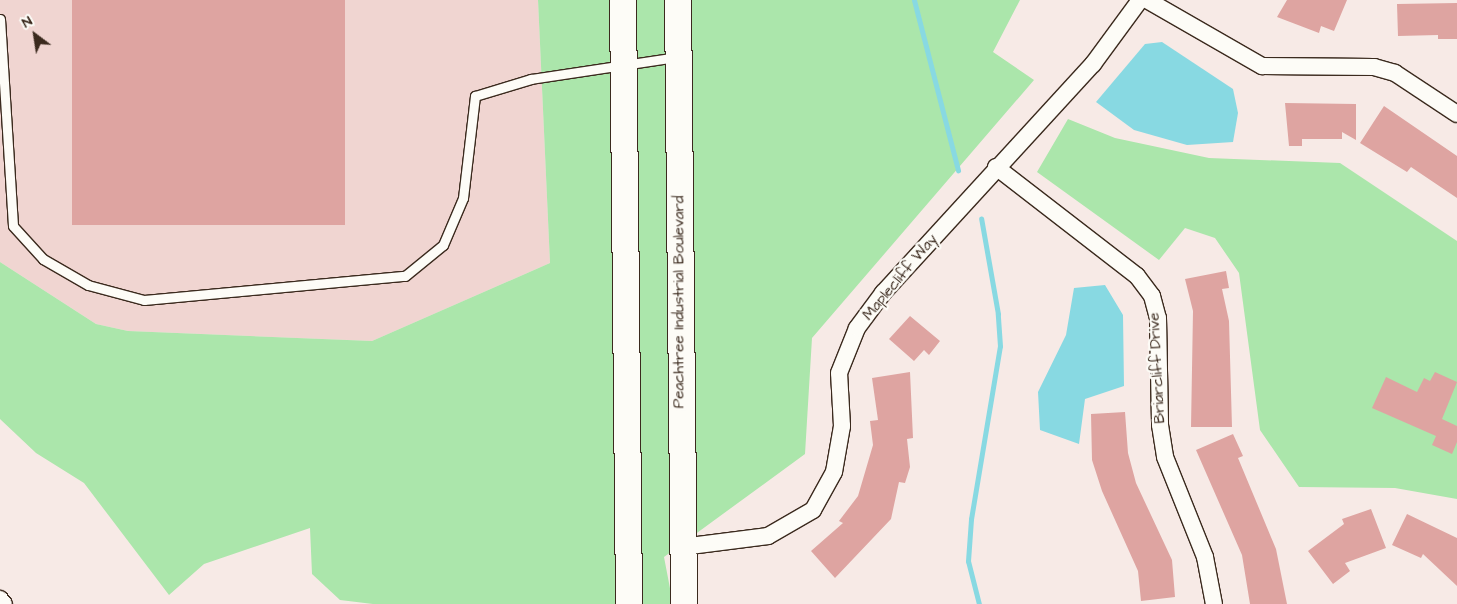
<!DOCTYPE html>
<style>
body{margin:0}
#map{position:relative;width:1457px;height:604px;overflow:hidden;background:#f7eae6;font-family:"Architects Daughter",sans-serif}
div>[style]{position:absolute}
.built>*{inset:0;background:#f0d5d1}
.green>*{inset:0;background:#abe6ab}
.water>*{inset:0;background:#88d9e2}
.stream>*{height:5px;margin:-2.5px;padding:0 2.5px;transform-origin:2.5px;border-radius:2.5px;background:#88d9e2}
.building>*{inset:0;background:#dea4a1;transform-origin:0 0}
.roads{filter:drop-shadow(1px 0 #3b2a1e) drop-shadow(-1px 0 #3b2a1e) drop-shadow(0 1px #3b2a1e) drop-shadow(0 -1px #3b2a1e)}
.service>*{height:9px;margin:-4.5px;padding:0 4.5px;transform-origin:4.5px;border-radius:4.5px;background:#fdfcf7}
.minor>*{height:16px;margin:-8px;padding:0 8px;transform-origin:8px;border-radius:8px;background:#fdfcf7}
.primary>*{height:26px;margin:-13px;padding:0 13px;transform-origin:13px;border-radius:13px;background:#fdfcf7}
span{translate:-50% -50%;white-space:nowrap;text-align:center;line-height:1.15;-webkit-text-stroke:4.5px #fdfcf7;paint-order:stroke}
.street-label{font-size:15px;color:#3b2a1e}
.north{position:absolute;left:10px;top:10px;width:50px;height:50px;-webkit-text-stroke:4px #fdfcf7;paint-order:stroke;rotate:329deg;font-size:14px;font-weight:700;line-height:20px;text-align:center;color:#3b2a1e}
.north::after{content:'';display:block;margin:auto;width:18px;height:22px;background:#3b2a1e;clip-path:polygon(50% 0,100% 100%,50% 72%,0 100%)}
</style>
<div id="map">
<div class="built">
<i style="clip-path:polygon(0 0,538px 0,550px 263px,372px 341px,128px 331px,96px 324px,0 262px)"></i>
</div>
<div class="green">
<i style="clip-path:polygon(538px 0,1020px 0,993px 52px,1034px 80px,812px 338px,805px 454px,664px 557px,673px 604px,373px 604px,340px 600px,312px 574px,310px 528px,204px 564px,169px 595px,84px 483px,36px 453px,0 419px,0 262px,96px 324px,128px 331px,372px 341px,550px 263px)"></i>
<i style="clip-path:polygon(1068px 119px,1115px 138px,1209px 158px,1340px 163px,1457px 241px,1457px 499px,1395px 488px,1299px 487px,1260px 430px,1239px 273px,1215px 238px,1185px 228px,1159px 260px,1037px 172px)"></i>
</div>
<div class="water">
<i style="clip-path:polygon(1162px 42px,1233px 89px,1238px 113px,1233px 142px,1187px 145px,1134px 130px,1096px 102px,1145px 44px)"></i>
<i style="clip-path:polygon(1105px 285px,1123px 315px,1124px 386px,1085px 399px,1079px 444px,1040px 430px,1038px 392px,1066px 335px,1074px 288px)"></i>
</div>
<div class="stream">
<i style="left:914px;top:0;width:176px;rotate:75.5deg"></i>
<i style="left:979px;top:604px;width:44px;rotate:-104.3deg"></i>
<i style="left:968px;top:561px;width:42px;rotate:-85.9deg"></i>
<i style="left:971px;top:519px;width:175px;rotate:-80.5deg"></i>
<i style="left:1000px;top:346px;width:32px;rotate:-94deg"></i>
<i style="left:998px;top:314px;width:97px;rotate:-100deg"></i>
</div>
<div class="building">
<i style="left:72px;top:0;width:273px;height:225px"></i>
<i style="clip-path:polygon(1287px 0,1347px 0,1334px 31px,1321px 26px,1319px 33px,1277px 17px)"></i>
<i style="clip-path:polygon(1457px 3px,1457px 39px,1438px 39px,1438px 35px,1398px 36px,1397px 4px)"></i>
<i style="clip-path:polygon(1285px 103px,1356px 104px,1356px 140px,1342px 132px,1342px 139px,1302px 139px,1302px 146px,1289px 146px)"></i>
<i style="clip-path:polygon(1384px 106px,1457px 156px,1457px 198px,1411px 167px,1407px 172px,1360px 143px)"></i>
<i style="clip-path:polygon(1226px 271px,1229px 288px,1222px 289px,1229px 321px,1232px 427px,1191px 427px,1193px 311px,1185px 279px)"></i>
<i style="clip-path:polygon(910px 316px,940px 341px,929px 355px,924px 350px,914px 361px,889px 339px)"></i>
<i style="clip-path:polygon(910px 372px,913px 438px,907px 439px,910px 467px,905px 483px,899px 482px,891px 519px,835px 578px,811px 551px,843px 523px,839px 521px,858px 496px,873px 445px,870px 421px,878px 420px,872px 378px)"></i>
<i style="clip-path:polygon(1435px 372px,1457px 382px,1442px 419px,1457px 426px,1457px 442px,1452px 454px,1432px 445px,1436px 436px,1372px 408px,1386px 377px,1417px 392px,1424px 378px,1430px 381px)"></i>
<i style="clip-path:polygon(1125px 412px,1128px 453px,1136px 483px,1172px 560px,1175px 597px,1141px 601px,1138px 571px,1102px 491px,1092px 460px,1091px 414px)"></i>
<i style="clip-path:polygon(1233px 434px,1243px 456px,1238px 458px,1276px 549px,1287px 604px,1250px 604px,1242px 555px,1196px 450px)"></i>
<i style="clip-path:polygon(1371px 509px,1386px 548px,1345px 563px,1350px 571px,1333px 584px,1308px 551px,1344px 524px,1342px 519px)"></i>
<i style="clip-path:polygon(1407px 514px,1457px 538px,1457px 586px,1423px 554px,1421px 558px,1392px 545px)"></i>
</div>
<div class="roads">
<div class="service">
<i style="left:0;top:19px;width:207px;rotate:86.4deg"></i>
<i style="left:13px;top:226px;width:45px;rotate:47.7deg"></i>
<i style="left:43px;top:259px;width:52px;rotate:30deg"></i>
<i style="left:88px;top:285px;width:58px;rotate:15deg"></i>
<i style="left:144px;top:300px;width:262px;rotate:-5.3deg"></i>
<i style="left:405px;top:276px;width:49px;rotate:-39.2deg"></i>
<i style="left:443px;top:245px;width:51px;rotate:-66.9deg"></i>
<i style="left:463px;top:198px;width:103px;rotate:-83.3deg"></i>
<i style="left:475px;top:96px;width:59px;rotate:-16.9deg"></i>
<i style="left:531px;top:79px;width:147px;rotate:-8.6deg"></i>
</div>
<div class="minor">
<i style="left:1147px;top:0;width:133px;rotate:29.9deg"></i>
<i style="left:1262px;top:66px;width:112px;rotate:0.5deg"></i>
<i style="left:1374px;top:67px;width:22px;rotate:16deg"></i>
<i style="left:1395px;top:73px;width:74px;rotate:33.5deg"></i>
<i style="left:996px;top:167px;width:178px;rotate:37.7deg"></i>
<i style="left:1137px;top:276px;width:25px;rotate:53deg"></i>
<i style="left:1152px;top:296px;width:23px;rotate:75deg"></i>
<i style="left:1158px;top:318px;width:107px;rotate:88.9deg"></i>
<i style="left:1160px;top:425px;width:32px;rotate:81deg"></i>
<i style="left:1165px;top:457px;width:108px;rotate:68.2deg"></i>
<i style="left:1205px;top:557px;width:48px;rotate:79.2deg"></i>
<i style="left:682px;top:547px;width:87px;rotate:-7.3deg"></i>
<i style="left:768px;top:536px;width:52px;rotate:-30deg"></i>
<i style="left:813px;top:510px;width:43px;rotate:-61.1deg"></i>
<i style="left:834px;top:472px;width:47px;rotate:-80.1deg"></i>
<i style="left:842px;top:426px;width:53px;rotate:-93.2deg"></i>
<i style="left:839px;top:373px;width:48px;rotate:-68.2deg"></i>
<i style="left:857px;top:328px;width:44px;rotate:-53.4deg"></i>
<i style="left:883px;top:293px;width:311px;rotate:-47.5deg"></i>
<i style="left:1093px;top:64px;width:79px;rotate:-53.7deg"></i>
<i style="left:0;top:599px;width:6px;rotate:51deg"></i>
</div>
<div class="primary">
<i style="left:623px;top:0;width:604px;rotate:89.43deg"></i>
<i style="left:678px;top:0;width:604px;rotate:89.43deg"></i>
</div>
</div>
<div class="street-label">
<span style="left:900px;top:277px;rotate:-50deg">Maplecliff Way</span>
<span style="left:679px;top:302px;rotate:-90deg">Peachtree Industrial Boulevard</span>
<span style="left:1157px;top:368px;rotate:-93deg">Briarcliff Drive</span>
</div>
<div class="north">N</div>
</div>
